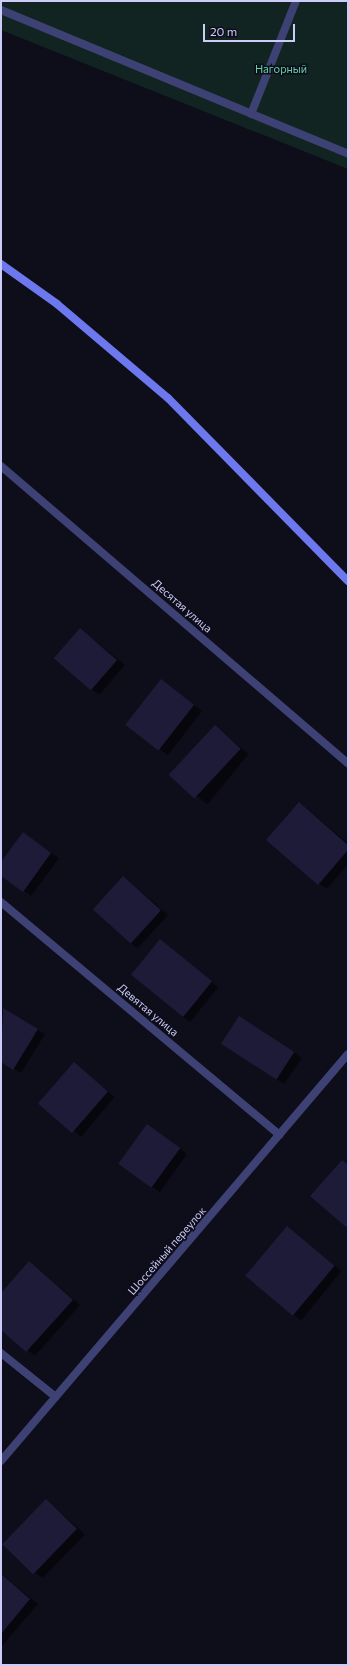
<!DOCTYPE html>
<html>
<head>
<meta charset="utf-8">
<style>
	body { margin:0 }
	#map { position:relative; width:349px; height:1666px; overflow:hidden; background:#0e0d1a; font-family:Commissioner,sans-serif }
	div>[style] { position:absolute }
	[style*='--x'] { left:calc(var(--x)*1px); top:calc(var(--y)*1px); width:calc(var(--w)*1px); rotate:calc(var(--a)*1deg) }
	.green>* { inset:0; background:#112421 }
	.shadow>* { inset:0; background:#0007; transform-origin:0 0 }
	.building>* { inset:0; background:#1e1b39; transform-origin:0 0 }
	.lane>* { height:8px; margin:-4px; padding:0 4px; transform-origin:4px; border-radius:4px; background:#3d4174 }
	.street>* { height:8px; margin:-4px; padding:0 4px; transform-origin:4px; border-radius:4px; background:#3d4174 }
	.secondary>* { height:8px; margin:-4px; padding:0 4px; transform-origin:4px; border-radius:4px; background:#6e78ee }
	span { translate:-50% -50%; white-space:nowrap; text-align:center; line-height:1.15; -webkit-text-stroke:3px #0e0d1a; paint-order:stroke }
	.park-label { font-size:11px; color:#62d0a9 }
	.street-label { font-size:11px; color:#ccccf9 }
	.frame { position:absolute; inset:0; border:2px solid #ccccf9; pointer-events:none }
	.scale { position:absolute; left:203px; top:24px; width:92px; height:18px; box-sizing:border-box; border:2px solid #ccccf9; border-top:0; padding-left:5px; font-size:12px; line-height:14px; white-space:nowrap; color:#ccccf9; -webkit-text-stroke:3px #0e0d1a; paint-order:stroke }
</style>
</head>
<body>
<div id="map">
	<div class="green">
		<div style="clip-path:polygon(1px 1px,348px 1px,348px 169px,1px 30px)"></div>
	</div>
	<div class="shadow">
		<div style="clip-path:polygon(80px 629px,125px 665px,100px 694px,92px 690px)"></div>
		<div style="clip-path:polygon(169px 685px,202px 711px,168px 755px,127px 725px)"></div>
		<div style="left:215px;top:727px;width:43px;height:65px;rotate:39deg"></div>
		<div style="clip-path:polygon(300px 803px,348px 843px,348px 864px,327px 889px,319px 884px)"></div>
		<div style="clip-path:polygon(23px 834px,59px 858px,31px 896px,1px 874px,1px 864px)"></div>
		<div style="clip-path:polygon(124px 877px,168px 915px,138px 948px,130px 943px)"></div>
		<div style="left:160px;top:940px;width:75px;height:45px;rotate:39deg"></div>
		<div style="clip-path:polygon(3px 1009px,45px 1034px,21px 1073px,1px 1061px,1px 1013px)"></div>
		<div style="clip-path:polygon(247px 1022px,302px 1058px,284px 1084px,222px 1044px)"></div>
		<div style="left:74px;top:1063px;width:53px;height:52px;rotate:40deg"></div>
		<div style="clip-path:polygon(155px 1130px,187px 1154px,160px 1192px,152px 1187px)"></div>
		<div style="left:287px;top:1227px;width:70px;height:64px;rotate:39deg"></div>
		<div style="clip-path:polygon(29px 1262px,80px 1305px,35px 1356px,1px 1329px,1px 1294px)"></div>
		<div style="clip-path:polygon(46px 1500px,85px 1534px,43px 1578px,35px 1573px)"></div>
		<div style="clip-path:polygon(1px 1574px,38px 1604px,1px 1647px)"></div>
	</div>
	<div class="building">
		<div style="left:80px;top:628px;width:49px;height:40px;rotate:41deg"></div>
		<div style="left:161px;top:679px;width:42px;height:58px;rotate:38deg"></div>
		<div style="left:215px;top:725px;width:35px;height:68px;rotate:43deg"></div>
		<div style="clip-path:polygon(299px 802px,348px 845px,348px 850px,318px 885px,266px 840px)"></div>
		<div style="clip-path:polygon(23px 832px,51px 853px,23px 892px,1px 876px,1px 862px)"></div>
		<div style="left:123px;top:876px;width:51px;height:45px;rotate:42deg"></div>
		<div style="left:160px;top:939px;width:67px;height:46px;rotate:39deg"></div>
		<div style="clip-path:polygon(3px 1008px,38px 1029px,13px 1070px,1px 1062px)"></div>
		<div style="left:239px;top:1016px;width:66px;height:33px;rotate:33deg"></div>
		<div style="left:74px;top:1062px;width:45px;height:55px;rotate:41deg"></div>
		<div style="left:147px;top:1124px;width:41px;height:49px;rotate:36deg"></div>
		<div style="clip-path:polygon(342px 1160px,348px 1165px,348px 1225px,346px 1227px,310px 1196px)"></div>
		<div style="left:287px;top:1226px;width:62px;height:65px;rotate:40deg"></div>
		<div style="clip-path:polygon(29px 1261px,73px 1300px,26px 1352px,1px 1330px,1px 1293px)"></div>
		<div style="left:46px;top:1499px;width:43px;height:63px;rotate:44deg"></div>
		<div style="clip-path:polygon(1px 1574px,30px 1599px,1px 1634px)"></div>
	</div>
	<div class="lane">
		<div style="--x:1;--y:10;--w:376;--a:22.5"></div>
		<div style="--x:251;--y:114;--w:122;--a:-68.3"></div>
	</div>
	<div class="street">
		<div style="--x:1;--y:466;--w:457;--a:40.6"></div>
		<div style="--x:1;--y:902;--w:363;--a:39.9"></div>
		<div style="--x:1;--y:1353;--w:70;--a:38.7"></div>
		<div style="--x:1;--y:1461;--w:535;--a:-49.55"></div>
	</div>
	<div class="secondary">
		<div style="--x:1;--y:264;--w:69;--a:35.5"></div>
		<div style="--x:57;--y:304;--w:145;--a:40.3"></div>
		<div style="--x:168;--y:398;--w:257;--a:45.5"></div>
	</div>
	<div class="park-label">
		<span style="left:281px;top:69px">Нагорный</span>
	</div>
	<div class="street-label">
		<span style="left:182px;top:606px;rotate:41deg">Десятая улица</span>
		<span style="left:148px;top:1010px;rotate:40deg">Девятая улица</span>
		<span style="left:167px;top:1251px;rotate:-49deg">Шоссейный переулок</span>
	</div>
	<div class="frame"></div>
	<div class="scale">20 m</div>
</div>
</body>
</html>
